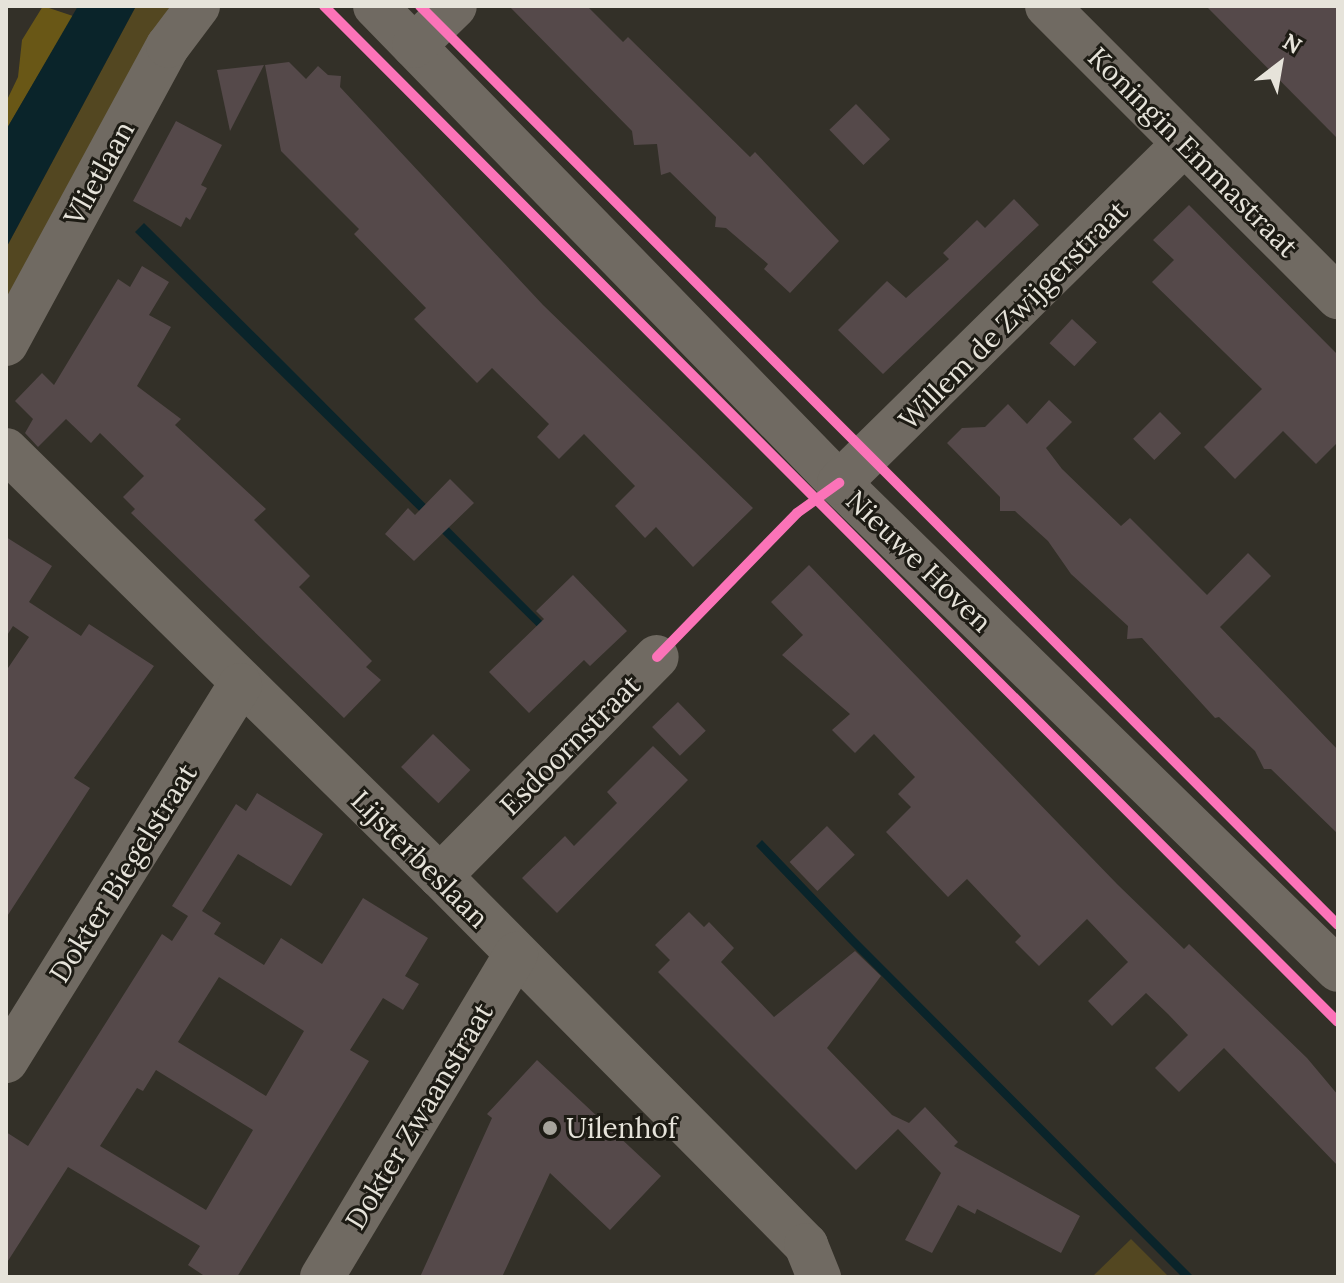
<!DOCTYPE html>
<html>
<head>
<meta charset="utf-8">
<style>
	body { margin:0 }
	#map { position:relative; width:1344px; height:1283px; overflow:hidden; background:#333028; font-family:Lora,serif }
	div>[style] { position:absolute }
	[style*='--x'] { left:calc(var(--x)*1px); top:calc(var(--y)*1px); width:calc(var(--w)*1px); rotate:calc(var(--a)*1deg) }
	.green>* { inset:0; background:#534721 }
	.forest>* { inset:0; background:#695716 }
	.water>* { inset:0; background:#0a242a }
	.building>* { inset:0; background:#55494a; transform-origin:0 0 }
	.minor>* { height:44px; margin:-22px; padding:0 22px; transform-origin:22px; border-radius:22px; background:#706a62 }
	.cycleway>* { height:10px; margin:-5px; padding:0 5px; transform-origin:5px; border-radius:5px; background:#fb73b8 }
	.dots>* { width:22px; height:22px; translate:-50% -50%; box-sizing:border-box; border:4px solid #1d1b14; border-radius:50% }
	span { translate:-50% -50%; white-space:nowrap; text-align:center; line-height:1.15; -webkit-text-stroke:6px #1d1b14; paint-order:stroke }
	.street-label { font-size:28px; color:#e6e3da }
	.poi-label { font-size:28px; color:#e6e3da }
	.left { translate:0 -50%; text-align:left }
	.frame { position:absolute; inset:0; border:8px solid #e6e3da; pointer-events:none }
	.north { position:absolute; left:1240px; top:24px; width:80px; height:80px; -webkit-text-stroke:6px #1d1b14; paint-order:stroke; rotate:31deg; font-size:22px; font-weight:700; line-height:32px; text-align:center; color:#e6e3da }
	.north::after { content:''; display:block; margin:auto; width:28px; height:36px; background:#e6e3da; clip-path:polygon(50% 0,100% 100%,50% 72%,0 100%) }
</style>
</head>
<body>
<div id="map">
	<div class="green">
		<div style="clip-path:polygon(136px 6px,174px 6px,6px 307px,6px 248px)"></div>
		<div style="clip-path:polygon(1131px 1239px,1169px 1277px,1092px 1277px)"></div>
	</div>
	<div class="forest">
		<div style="clip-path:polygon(43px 6px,73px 16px,6px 130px,6px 102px,18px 77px,22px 40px)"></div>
	</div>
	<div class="water">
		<div style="clip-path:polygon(78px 6px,136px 6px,6px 248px,6px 130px)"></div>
		<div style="clip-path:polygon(144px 223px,282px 360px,566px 645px,561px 650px,135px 232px)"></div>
		<div style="clip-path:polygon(762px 840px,854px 936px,1194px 1277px,1182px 1277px,848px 942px,756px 846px)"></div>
	</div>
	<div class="building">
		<div style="clip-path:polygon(509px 6px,587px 6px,623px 42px,628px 37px,750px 157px,755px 152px,839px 241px,790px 293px,764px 269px,768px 264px,726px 228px,715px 227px,716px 217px,670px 172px,661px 175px,657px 144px,634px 145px,632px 131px)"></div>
		<div style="clip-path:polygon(1206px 6px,1338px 6px,1338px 139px)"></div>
		<div style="clip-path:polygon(289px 62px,306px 79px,318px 66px,328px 75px,341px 76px,340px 87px,543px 305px,753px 508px,693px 567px,656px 527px,645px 538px,615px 506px,635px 486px,584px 434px,559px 459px,537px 437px,549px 424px,492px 368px,477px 383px,414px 319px,426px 308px,354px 234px,359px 229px,281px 151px,265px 65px)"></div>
		<div style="clip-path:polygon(264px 65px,230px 131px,217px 70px)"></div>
		<div style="left:856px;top:104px;width:49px;height:37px;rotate:46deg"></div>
		<div style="clip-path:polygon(176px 121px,222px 145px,201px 185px,207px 188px,190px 220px,186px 217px,181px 227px,133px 201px)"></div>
		<div style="clip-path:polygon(1014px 199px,1039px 225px,883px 374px,838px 330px,887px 281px,906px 298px,949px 259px,943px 253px,977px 220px,985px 228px)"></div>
		<div style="clip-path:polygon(1189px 205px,1338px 355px,1338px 442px,1316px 464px,1283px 431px,1235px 479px,1204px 447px,1262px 389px,1152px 282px,1174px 260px,1153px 240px)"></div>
		<div style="clip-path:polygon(142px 266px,169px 282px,149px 315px,171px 327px,137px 386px,181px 419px,175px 425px,266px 509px,254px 520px,310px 576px,299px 587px,372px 661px,366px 667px,381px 680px,344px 718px,131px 513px,135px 509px,123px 497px,144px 476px,100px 433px,91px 443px,66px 419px,38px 447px,25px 433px,33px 419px,15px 401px,42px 373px,54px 385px,118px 279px,130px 287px)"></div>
		<div style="left:1072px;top:319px;width:34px;height:33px;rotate:43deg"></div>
		<div style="clip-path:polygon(1049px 400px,1072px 422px,1046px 448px,1062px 469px,1121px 526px,1130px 518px,1207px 595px,1248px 553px,1271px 576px,1220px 627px,1338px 750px,1338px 834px,1271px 769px,1264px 769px,1255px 751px,1219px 717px,1215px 718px,1142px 638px,1127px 639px,1128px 626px,1071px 574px,1048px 541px,1015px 511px,1000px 511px,1000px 497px,947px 443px,962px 428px,985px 427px,1008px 404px,1027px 424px)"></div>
		<div style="left:1160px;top:412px;width:30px;height:38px;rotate:45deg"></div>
		<div style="clip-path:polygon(450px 479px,474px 503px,414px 561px,385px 534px,408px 508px,415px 515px)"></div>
		<div style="clip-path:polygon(6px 537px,52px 566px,29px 602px,81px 636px,89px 624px,154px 666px,74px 778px,90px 788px,6px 918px,6px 671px,29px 637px,13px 626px,6px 637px)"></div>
		<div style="clip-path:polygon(809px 565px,1117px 884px,1184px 949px,1189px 944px,1307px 1058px,1338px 1095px,1338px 1166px,1224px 1048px,1179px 1092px,1155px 1068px,1188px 1035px,1168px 1014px,1146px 993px,1112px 1026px,1088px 1001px,1128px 962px,1087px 919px,1039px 966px,1015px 942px,1021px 936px,967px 879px,948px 897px,886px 832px,911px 807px,898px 794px,915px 777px,874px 734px,855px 753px,832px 730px,850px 714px,782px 655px,803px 635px,771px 602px)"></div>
		<div style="clip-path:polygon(573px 575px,627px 631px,590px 666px,584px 660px,529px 713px,489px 672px,544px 619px,536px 611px)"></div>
		<div style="left:678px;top:702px;width:40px;height:36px;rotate:46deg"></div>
		<div style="left:433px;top:734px;width:52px;height:46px;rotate:44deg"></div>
		<div style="clip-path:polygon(653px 746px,688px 780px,557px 913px,522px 878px,565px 836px,574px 846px,617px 803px,607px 792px)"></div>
		<div style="clip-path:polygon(evenodd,257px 793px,323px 834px,291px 886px,238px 854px,202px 911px,221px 923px,214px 934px,264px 965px,281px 938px,322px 964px,363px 898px,428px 938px,405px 976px,419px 984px,403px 1010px,383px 998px,350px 1050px,369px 1061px,237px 1277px,206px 1277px,188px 1265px,200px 1246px,68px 1167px,6px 1264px,6px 1132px,28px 1146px,162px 934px,172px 941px,188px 916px,172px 906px,236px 804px,246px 811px,257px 793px,219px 977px,304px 1031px,266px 1096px,178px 1042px,219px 977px,257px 793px,156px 1070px,253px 1130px,206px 1210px,100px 1146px,137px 1088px,143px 1091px,156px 1070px)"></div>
		<div style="left:827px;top:826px;width:40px;height:52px;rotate:46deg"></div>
		<div style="clip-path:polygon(689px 912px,704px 927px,709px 922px,734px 948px,721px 962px,774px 1017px,855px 951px,881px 976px,827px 1048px,892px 1115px,909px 1123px,925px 1107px,958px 1142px,954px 1146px,1080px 1216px,1061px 1253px,977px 1209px,975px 1214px,958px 1205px,932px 1253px,905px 1240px,941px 1173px,898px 1129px,856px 1170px,658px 972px,670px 960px,655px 945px)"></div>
		<div style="clip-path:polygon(537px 1060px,661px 1176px,610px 1230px,550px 1173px,502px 1277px,420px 1277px,492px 1118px,487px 1114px)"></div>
	</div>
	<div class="minor">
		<div style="--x:375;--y:6;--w:665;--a:45.79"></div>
		<div style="--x:839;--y:483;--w:697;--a:44.3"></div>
		<div style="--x:1047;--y:6;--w:412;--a:45"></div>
		<div style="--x:414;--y:46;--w:57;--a:-44.3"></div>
		<div style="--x:6;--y:344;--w:339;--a:-61.5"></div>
		<div style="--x:168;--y:46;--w:50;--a:-53.1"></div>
		<div style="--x:6;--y:450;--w:608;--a:44.47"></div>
		<div style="--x:440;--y:876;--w:520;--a:45.23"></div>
		<div style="--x:806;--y:1245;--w:35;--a:68"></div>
		<div style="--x:839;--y:483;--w:484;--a:-44.5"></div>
		<div style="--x:440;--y:876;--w:308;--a:-45.3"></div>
		<div style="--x:6;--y:1061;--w:443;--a:-58.1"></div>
		<div style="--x:322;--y:1277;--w:377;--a:-59"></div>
	</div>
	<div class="cycleway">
		<div style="--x:324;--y:6;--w:1435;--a:45.06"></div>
		<div style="--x:420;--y:6;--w:1299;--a:45.03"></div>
		<div style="--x:657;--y:657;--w:201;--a:-45.8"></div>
		<div style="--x:797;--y:513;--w:52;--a:-35.5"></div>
	</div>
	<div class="dots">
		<div style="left:550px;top:1128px;background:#a7a49c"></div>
	</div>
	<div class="street-label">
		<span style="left:1193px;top:152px;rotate:45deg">Koningin Emmastraat</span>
		<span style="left:99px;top:173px;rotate:-61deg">Vlietlaan</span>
		<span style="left:1013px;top:315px;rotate:-45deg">Willem de Zwijgerstraat</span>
		<span style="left:919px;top:561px;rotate:44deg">Nieuwe Hoven</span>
		<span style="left:570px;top:745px;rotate:-45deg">Esdoornstraat</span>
		<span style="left:420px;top:859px;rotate:45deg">Lijsterbeslaan</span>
		<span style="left:123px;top:873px;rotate:-58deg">Dokter Biegelstraat</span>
		<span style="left:419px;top:1116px;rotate:-59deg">Dokter Zwaanstraat</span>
	</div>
	<div class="poi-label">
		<span class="left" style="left:566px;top:1128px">Uilenhof</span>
	</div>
	<div class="frame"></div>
	<div class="north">N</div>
</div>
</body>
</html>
